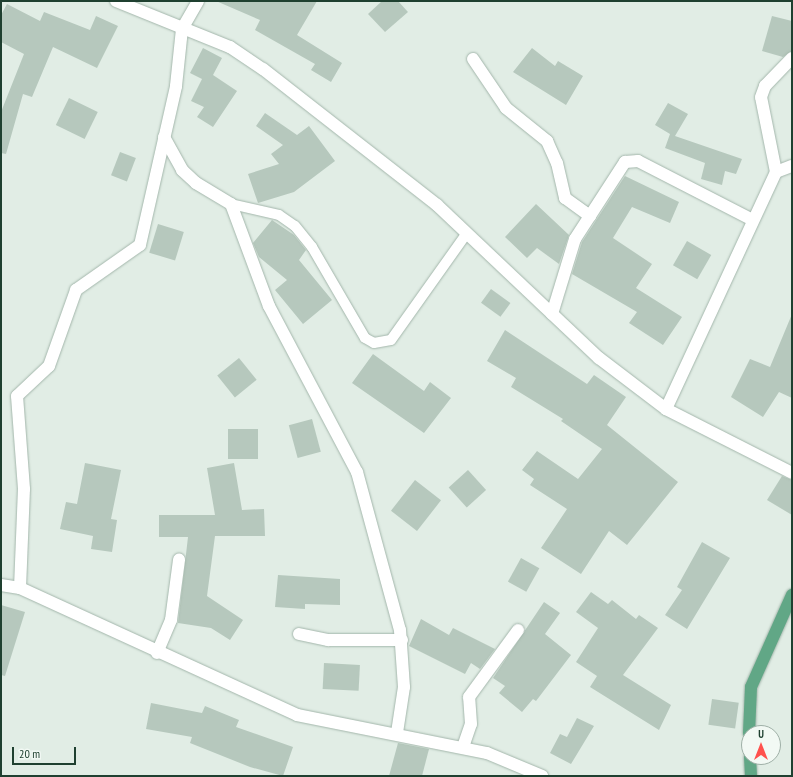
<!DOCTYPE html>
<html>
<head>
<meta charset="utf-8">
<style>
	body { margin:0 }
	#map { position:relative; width:793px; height:777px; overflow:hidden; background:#e1ede5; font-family:"PT Sans Narrow",sans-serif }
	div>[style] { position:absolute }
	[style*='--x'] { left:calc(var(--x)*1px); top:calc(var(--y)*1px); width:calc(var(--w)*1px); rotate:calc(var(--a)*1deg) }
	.building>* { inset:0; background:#b6c8bd; transform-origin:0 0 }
	.roads { filter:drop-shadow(0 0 1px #a3b6ab) drop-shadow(0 0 1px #a3b6ab) }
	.lane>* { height:10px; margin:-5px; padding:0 5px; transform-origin:5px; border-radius:5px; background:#fff }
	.street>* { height:12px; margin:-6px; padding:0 6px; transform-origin:6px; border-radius:6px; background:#fff }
	.secondary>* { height:12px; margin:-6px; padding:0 6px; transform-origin:6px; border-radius:6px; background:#fff }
	.primary>* { height:12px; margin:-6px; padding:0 6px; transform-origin:6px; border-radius:6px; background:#61a786 }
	span { translate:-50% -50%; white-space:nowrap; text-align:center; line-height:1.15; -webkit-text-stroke:4px #f2f9f4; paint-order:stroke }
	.frame { position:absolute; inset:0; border:2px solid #1f4030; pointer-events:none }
	.north { position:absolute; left:741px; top:725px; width:40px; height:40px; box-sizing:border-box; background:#f2f9f4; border:1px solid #9eafa6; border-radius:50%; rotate:0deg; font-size:11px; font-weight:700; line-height:16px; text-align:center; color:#1f4030 }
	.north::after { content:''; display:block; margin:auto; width:14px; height:18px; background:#ff514d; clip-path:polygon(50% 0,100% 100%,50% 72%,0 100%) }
	.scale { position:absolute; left:12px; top:747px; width:64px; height:18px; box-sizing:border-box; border:2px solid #1f4030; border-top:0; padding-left:5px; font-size:12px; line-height:14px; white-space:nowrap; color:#1f4030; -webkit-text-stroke:3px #f2f9f4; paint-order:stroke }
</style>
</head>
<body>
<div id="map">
	<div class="building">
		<div style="clip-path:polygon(216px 1px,317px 1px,297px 35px,342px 63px,331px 82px,311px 70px,315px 64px,255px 30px,260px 20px)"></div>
		<div style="clip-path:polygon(382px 1px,398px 1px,408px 12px,385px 32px,368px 14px)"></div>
		<div style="clip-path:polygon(7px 4px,40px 21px,44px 12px,90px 30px,96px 16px,118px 26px,97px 68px,53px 47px,32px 97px,23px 94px,6px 154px,1px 153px,1px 112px,24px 54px,1px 42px,1px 15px)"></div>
		<div style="clip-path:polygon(772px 16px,792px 21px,792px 51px,783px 57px,762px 51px)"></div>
		<div style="clip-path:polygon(203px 48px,222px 58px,213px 75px,237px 91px,213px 127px,197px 117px,204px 107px,191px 101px,202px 79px,190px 73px)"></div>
		<div style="clip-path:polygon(532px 48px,555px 66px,558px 61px,583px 76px,566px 105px,513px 72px)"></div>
		<div style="left:69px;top:98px;width:32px;height:30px;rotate:26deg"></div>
		<div style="clip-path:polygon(668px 103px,688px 114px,675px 136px,742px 159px,736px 174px,725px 171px,722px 185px,701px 179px,705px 163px,665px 148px,670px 134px,655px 125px)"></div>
		<div style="clip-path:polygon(265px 113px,297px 135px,309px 126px,335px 161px,294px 192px,258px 203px,248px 174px,279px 164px,271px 154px,283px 145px,256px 126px)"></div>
		<div style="left:120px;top:152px;width:17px;height:25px;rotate:21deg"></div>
		<div style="clip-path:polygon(625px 176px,679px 202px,670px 223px,632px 207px,613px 238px,652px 264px,636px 288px,682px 317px,663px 345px,629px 323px,637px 312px,572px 274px,582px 242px)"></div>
		<div style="clip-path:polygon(536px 204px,569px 235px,559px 264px,537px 248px,527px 258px,505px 237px)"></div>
		<div style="clip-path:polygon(272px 220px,294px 235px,306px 250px,299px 260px,332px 300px,303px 324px,275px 290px,287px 280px,259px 257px,253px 243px)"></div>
		<div style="left:158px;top:224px;width:27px;height:30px;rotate:17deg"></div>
		<div style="left:687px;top:241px;width:28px;height:28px;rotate:30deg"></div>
		<div style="left:491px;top:289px;width:24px;height:17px;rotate:36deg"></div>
		<div style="clip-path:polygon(792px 314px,792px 398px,779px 392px,763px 417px,731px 397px,750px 359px,770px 367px)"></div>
		<div style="clip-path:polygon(505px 330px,587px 384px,594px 375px,626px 397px,607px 425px,678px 482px,627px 545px,609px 531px,581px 574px,541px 548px,567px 509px,530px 485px,534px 479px,522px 470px,537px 451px,578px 479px,602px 449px,561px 421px,563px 419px,511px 387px,516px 378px,487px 361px)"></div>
		<div style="clip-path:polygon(373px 354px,424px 391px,430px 382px,451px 398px,424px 433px,352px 383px)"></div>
		<div style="left:239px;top:358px;width:28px;height:28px;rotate:51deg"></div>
		<div style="left:312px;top:419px;width:34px;height:24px;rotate:75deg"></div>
		<div style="left:228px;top:429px;width:30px;height:30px"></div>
		<div style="clip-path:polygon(85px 463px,121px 470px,111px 519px,117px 520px,112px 552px,91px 549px,93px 536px,60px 529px,66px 502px,77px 504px)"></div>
		<div style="clip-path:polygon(234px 463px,242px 510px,264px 509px,265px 536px,215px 536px,207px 596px,243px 620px,230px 640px,211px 628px,178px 623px,188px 537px,159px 537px,159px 515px,215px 515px,207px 468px)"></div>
		<div style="left:468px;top:470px;width:27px;height:26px;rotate:48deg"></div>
		<div style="clip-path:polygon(782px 476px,792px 480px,792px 515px,767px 500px)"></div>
		<div style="left:415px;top:480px;width:33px;height:39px;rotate:38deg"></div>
		<div style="clip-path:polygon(702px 542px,730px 558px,687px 629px,665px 615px,682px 590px,677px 587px)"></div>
		<div style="left:521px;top:558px;width:21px;height:27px;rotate:29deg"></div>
		<div style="clip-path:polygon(278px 575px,340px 579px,340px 605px,305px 604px,305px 609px,275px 607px)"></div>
		<div style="clip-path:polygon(591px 592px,608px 604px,612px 600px,636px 619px,639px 615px,658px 628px,623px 675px,671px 705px,659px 730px,590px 687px,597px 676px,576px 662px,598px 628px,576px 612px)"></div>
		<div style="clip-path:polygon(544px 602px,560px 613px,545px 634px,571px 655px,536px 701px,533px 699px,522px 712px,499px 693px,505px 686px,493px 678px)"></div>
		<div style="clip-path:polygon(1px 605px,25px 612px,5px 676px,1px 675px)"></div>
		<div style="clip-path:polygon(421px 619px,449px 635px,453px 628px,495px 649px,480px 669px,471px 663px,465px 674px,409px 646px)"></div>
		<div style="left:324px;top:663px;width:36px;height:26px;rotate:3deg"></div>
		<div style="left:712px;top:699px;width:27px;height:26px;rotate:8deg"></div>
		<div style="clip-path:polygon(151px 703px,202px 713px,205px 706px,239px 720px,236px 727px,293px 747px,283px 776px,250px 767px,190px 743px,192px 737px,146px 729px)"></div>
		<div style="clip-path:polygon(577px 718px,594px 726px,571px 764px,550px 753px,560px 734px,567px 737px)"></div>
		<div style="clip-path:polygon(398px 743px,429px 749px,422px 776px,389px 776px)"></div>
	</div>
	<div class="roads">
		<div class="lane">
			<div style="--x:231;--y:204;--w:49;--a:12.9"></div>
			<div style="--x:279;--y:215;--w:19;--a:35"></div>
			<div style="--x:295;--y:226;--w:27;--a:51"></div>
			<div style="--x:312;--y:247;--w:105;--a:59.8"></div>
			<div style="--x:365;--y:338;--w:10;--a:29"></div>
			<div style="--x:374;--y:343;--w:17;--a:-10"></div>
			<div style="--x:391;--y:340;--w:131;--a:-54.6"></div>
		</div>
		<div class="street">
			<div style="--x:473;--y:59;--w:59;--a:56"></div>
			<div style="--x:506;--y:108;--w:53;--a:38.8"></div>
			<div style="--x:547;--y:141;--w:24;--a:66"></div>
			<div style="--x:557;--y:163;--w:36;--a:77"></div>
			<div style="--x:565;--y:198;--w:31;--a:36"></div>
			<div style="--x:164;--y:137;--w:38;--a:61"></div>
			<div style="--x:182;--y:170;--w:19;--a:43"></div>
			<div style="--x:196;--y:183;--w:41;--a:31"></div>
			<div style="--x:231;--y:204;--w:109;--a:69.6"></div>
			<div style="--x:269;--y:306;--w:188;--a:62.1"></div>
			<div style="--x:357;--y:472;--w:164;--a:74.8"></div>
			<div style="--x:400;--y:630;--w:57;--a:86"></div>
			<div style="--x:404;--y:687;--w:47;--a:98.7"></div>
			<div style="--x:776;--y:172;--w:76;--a:-101.3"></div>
			<div style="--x:761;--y:97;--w:12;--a:-70"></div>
			<div style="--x:765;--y:86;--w:39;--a:-46"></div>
			<div style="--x:552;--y:314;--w:78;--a:-73"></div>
			<div style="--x:575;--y:239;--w:92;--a:-57"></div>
			<div style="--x:625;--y:162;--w:13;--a:-4"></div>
			<div style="--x:638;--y:161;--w:129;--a:27.2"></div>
			<div style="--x:666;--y:409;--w:261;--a:-65.1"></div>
			<div style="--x:776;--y:172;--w:17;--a:-21"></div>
			<div style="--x:1;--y:585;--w:19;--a:9"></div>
			<div style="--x:20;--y:588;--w:305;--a:24.6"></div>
			<div style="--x:297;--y:715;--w:194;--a:11.3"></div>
			<div style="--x:487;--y:753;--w:60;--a:22.7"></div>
			<div style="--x:20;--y:588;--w:99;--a:-87.7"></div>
			<div style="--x:24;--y:489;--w:93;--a:-94.3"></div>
			<div style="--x:17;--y:396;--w:44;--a:-43.2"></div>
			<div style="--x:49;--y:366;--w:81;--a:-70.4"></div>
			<div style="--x:76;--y:290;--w:78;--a:-35.1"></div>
			<div style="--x:140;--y:245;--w:163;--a:-77.2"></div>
			<div style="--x:176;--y:86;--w:57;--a:-84"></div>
			<div style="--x:182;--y:29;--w:32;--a:-60"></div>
			<div style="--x:299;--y:634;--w:30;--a:12"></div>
			<div style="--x:328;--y:640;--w:74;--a:0"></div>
			<div style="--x:157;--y:653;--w:36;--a:-67"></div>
			<div style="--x:171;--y:620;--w:61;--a:-82.4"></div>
			<div style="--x:463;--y:747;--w:24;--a:-71"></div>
			<div style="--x:471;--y:724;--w:27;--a:-94"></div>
			<div style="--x:469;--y:697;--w:83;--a:-53.8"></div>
		</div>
		<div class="secondary">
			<div style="--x:116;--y:1;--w:123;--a:22"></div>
			<div style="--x:230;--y:47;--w:40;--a:34"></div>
			<div style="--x:263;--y:69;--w:221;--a:38"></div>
			<div style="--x:437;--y:205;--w:223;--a:43.4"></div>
			<div style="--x:599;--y:358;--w:84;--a:37.3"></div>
			<div style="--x:666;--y:409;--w:141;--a:26.9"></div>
		</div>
		<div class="primary">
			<div style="--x:749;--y:733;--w:46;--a:-87.5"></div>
			<div style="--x:751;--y:687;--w:101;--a:-66"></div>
			<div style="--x:750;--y:757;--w:19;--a:87"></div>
		</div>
	</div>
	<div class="frame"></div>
	<div class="north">U</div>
	<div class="scale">20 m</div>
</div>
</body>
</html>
